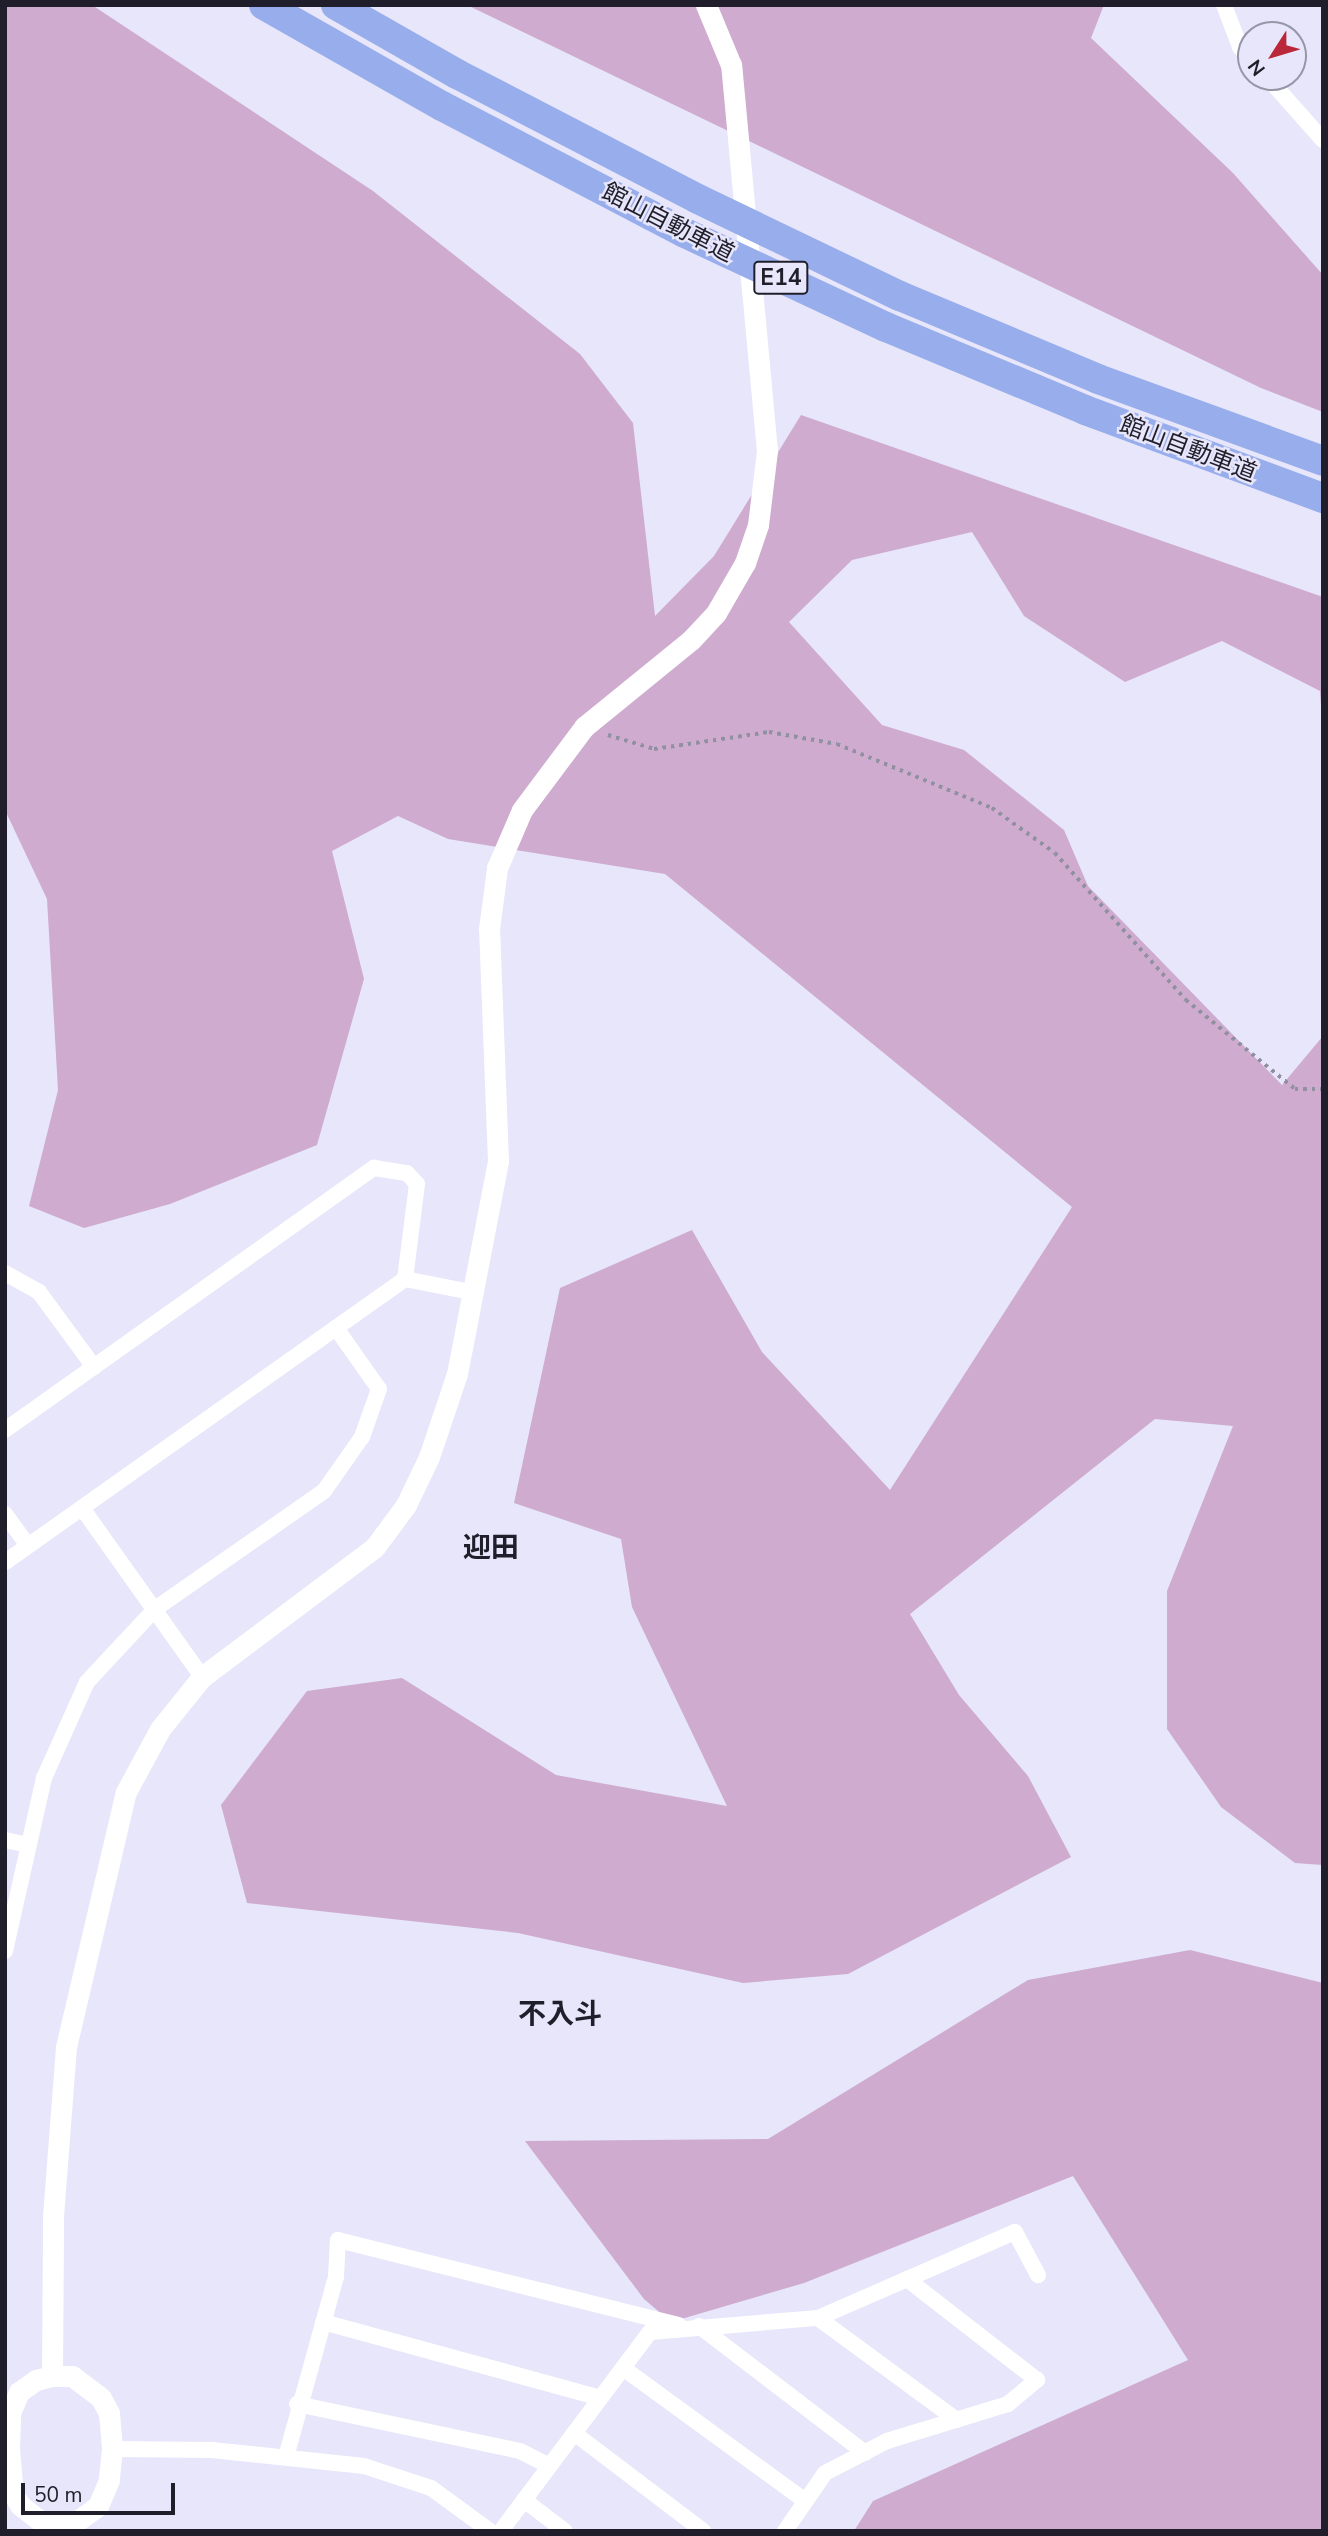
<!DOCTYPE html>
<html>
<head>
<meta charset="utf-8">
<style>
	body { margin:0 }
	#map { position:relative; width:1328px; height:2536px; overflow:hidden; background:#e7e6fa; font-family:"Nunito Sans","Noto Sans JP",sans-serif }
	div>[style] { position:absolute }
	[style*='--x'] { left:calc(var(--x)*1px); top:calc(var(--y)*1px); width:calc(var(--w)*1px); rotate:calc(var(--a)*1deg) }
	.green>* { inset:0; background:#ceabcf }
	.path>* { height:3.5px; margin-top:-1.75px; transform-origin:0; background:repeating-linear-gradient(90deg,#9190a0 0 3.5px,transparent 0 8.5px) }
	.minor>* { height:16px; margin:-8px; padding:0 8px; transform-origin:8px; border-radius:8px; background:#fff }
	.tertiary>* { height:21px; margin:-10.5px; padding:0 10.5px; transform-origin:10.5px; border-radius:10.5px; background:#fff }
	.motorway>* { height:30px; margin:-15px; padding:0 15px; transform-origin:15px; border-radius:15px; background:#98adec }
	span { translate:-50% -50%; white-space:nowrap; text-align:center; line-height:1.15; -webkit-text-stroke:5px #e7e6fa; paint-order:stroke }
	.shield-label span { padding:2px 5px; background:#e7e6fa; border:2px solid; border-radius:5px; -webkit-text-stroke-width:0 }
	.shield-label { font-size:23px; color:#1f1e2a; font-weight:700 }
	.street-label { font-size:24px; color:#1f1e2a }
	.quarter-label { font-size:28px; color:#1f1e2a; font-weight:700 }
	.frame { position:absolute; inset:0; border:7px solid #1f1e2a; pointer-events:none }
	.north { position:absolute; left:1237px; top:21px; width:70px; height:70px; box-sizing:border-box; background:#e7e6fa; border:2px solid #9796a7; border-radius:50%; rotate:233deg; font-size:19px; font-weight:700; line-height:28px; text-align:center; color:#1f1e2a }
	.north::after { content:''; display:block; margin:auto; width:24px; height:32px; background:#b92738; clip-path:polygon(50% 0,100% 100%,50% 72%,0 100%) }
	.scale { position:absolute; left:21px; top:2483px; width:154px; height:32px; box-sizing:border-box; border:4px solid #1f1e2a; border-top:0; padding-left:9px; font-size:21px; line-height:24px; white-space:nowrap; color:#1f1e2a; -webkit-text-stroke:5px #e7e6fa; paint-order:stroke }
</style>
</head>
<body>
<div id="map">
	<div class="green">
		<div style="clip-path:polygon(5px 5px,92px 5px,373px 191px,580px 354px,633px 423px,655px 616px,714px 556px,801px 415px,1323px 597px,1323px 735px,1320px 691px,1222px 641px,1125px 682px,1024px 616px,972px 532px,852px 560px,789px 622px,882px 725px,964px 750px,1064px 830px,1088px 886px,1282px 1085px,1323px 1036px,1323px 1865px,1295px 1863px,1221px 1807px,1167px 1729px,1167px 1591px,1233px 1426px,1155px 1419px,910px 1614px,959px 1695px,1028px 1776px,1071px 1857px,848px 1974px,743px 1983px,518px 1933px,247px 1903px,221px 1805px,307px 1691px,402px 1678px,556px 1775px,727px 1806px,632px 1607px,621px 1539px,514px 1503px,560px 1288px,692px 1230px,762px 1352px,890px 1490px,1072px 1207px,665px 874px,448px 839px,398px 816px,332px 851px,364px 979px,317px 1145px,170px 1204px,84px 1228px,29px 1206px,58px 1090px,47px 899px,5px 810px)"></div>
		<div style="clip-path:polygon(467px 5px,1104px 5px,1091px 38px,1233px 173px,1323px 275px,1323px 412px,1261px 388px)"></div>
		<div style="clip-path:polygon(1190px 1950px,1323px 1983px,1323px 2531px,854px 2531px,873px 2501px,1188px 2360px,1073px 2176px,804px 2283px,671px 2322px,644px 2299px,525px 2141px,768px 2139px,1028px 1980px)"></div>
	</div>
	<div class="path">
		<div style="--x:608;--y:735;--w:48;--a:16.9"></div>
		<div style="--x:654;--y:749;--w:116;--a:-8.4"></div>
		<div style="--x:769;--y:732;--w:69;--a:10"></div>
		<div style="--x:837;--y:744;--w:168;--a:22.4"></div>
		<div style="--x:992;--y:808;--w:77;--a:35.5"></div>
		<div style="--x:1055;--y:853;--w:197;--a:48.3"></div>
		<div style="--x:1186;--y:1000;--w:141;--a:39.2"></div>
		<div style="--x:1295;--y:1089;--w:28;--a:0"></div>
	</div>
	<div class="minor">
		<div style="--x:1224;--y:5;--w:45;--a:69.1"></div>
		<div style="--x:1240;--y:47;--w:17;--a:50"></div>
		<div style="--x:1267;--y:77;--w:84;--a:48.4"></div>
		<div style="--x:5;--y:1273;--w:39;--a:29"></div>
		<div style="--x:39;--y:1292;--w:93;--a:53.7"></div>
		<div style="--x:405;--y:1279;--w:72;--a:11.2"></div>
		<div style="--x:5;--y:1430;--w:453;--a:-35.4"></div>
		<div style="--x:374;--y:1168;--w:33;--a:9"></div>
		<div style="--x:407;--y:1173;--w:15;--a:48"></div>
		<div style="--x:417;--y:1184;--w:96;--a:97.2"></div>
		<div style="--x:405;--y:1279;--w:490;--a:144.7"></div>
		<div style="--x:82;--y:1508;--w:207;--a:54.6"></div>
		<div style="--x:5;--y:1514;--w:39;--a:54"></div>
		<div style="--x:5;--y:1840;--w:24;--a:12"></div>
		<div style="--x:5;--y:1951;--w:177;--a:-77.3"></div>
		<div style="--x:44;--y:1778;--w:105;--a:-65.9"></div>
		<div style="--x:87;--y:1682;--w:100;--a:-47"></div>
		<div style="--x:155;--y:1609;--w:206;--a:-34.9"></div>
		<div style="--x:324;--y:1491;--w:66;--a:-54.9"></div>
		<div style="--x:362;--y:1437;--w:51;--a:-70.5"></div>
		<div style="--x:379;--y:1389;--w:75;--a:-125.2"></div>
		<div style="--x:818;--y:2318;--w:172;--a:36.3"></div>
		<div style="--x:323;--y:2322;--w:287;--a:15.3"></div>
		<div style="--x:699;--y:2326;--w:209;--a:37.4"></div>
		<div style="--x:623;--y:2368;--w:224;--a:36.1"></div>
		<div style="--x:297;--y:2404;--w:228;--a:11.9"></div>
		<div style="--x:520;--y:2451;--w:33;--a:27"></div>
		<div style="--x:574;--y:2433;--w:162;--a:37.2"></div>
		<div style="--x:112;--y:2449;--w:100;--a:0.6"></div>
		<div style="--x:212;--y:2450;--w:153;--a:6"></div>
		<div style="--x:364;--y:2466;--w:71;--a:18.2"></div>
		<div style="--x:431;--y:2488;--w:73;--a:36.1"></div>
		<div style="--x:286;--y:2457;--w:187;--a:-74.5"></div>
		<div style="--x:336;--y:2277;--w:37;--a:-87"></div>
		<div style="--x:338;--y:2240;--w:351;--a:14"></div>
		<div style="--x:524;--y:2500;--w:51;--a:37.1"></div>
		<div style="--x:501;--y:2531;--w:249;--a:-53.2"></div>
		<div style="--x:650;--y:2332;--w:169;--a:-4.8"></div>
		<div style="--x:818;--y:2318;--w:215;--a:-23.6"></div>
		<div style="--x:1015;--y:2232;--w:49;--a:61.9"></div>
		<div style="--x:785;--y:2531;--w:70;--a:-55.4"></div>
		<div style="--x:825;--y:2473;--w:70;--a:-27.3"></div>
		<div style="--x:887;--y:2441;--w:127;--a:-17"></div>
		<div style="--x:1008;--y:2404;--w:38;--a:-40"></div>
		<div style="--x:1037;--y:2380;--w:165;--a:-142.2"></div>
	</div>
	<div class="tertiary">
		<div style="--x:52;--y:2376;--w:160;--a:-89.6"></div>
		<div style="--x:53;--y:2216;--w:169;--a:-85.6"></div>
		<div style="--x:66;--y:2047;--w:262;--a:-76.8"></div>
		<div style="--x:126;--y:1792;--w:72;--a:-61.6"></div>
		<div style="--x:160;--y:1729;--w:67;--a:-51.1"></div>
		<div style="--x:202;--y:1677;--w:216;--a:-36.9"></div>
		<div style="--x:375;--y:1547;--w:52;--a:-53.6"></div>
		<div style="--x:406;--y:1505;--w:53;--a:-64.4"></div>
		<div style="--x:429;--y:1457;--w:88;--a:-71.4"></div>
		<div style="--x:457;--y:1374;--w:217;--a:-79.1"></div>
		<div style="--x:498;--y:1161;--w:232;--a:-92.2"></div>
		<div style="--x:489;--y:929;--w:62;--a:-82.5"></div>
		<div style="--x:497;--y:868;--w:63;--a:-66.7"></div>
		<div style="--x:522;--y:810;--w:104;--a:-53.2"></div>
		<div style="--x:584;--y:727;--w:138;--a:-39.1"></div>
		<div style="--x:691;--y:640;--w:37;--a:-47"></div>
		<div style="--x:716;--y:613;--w:58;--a:-59.9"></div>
		<div style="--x:745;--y:563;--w:40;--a:-71.1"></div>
		<div style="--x:758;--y:525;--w:75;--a:-83.1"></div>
		<div style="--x:767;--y:451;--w:388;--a:-95.3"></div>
		<div style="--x:731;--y:65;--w:65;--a:-112.6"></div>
		<div style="--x:52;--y:2376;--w:20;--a:0"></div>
		<div style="--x:72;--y:2376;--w:36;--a:37"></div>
		<div style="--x:101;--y:2398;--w:17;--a:62"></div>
		<div style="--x:109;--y:2413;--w:36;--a:85"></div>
		<div style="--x:112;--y:2449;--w:31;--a:96"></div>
		<div style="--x:109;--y:2480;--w:28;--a:113"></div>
		<div style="--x:98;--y:2506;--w:29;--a:144"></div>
		<div style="--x:75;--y:2523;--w:18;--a:174"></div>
		<div style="--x:57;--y:2525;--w:19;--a:-164"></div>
		<div style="--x:39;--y:2520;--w:24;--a:-142"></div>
		<div style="--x:20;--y:2505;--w:13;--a:-122"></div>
		<div style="--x:13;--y:2494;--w:45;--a:-95.1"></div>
		<div style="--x:9;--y:2449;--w:36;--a:-88"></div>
		<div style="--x:10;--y:2413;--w:23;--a:-67"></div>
		<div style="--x:19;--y:2392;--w:21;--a:-35"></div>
		<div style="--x:36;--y:2380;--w:16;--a:-14"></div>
	</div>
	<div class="motorway">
		<div style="--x:264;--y:5;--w:205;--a:29.6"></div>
		<div style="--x:442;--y:106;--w:274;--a:27.6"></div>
		<div style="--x:685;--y:233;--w:222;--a:25.1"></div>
		<div style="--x:886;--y:327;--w:216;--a:22.6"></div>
		<div style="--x:1085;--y:410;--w:254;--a:20.3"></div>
		<div style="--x:336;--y:5;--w:139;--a:29.7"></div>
		<div style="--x:457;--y:74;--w:271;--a:27.4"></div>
		<div style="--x:698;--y:199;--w:224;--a:25.7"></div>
		<div style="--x:900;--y:296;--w:215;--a:22.7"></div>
		<div style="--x:1098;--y:379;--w:239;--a:20"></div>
	</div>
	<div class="shield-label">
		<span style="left:781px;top:278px">E14</span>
	</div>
	<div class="street-label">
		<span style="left:668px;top:223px;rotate:27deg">館山自動車道</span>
		<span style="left:1188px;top:449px;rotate:21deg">館山自動車道</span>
	</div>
	<div class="quarter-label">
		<span style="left:491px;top:1548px">迎田</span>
		<span style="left:560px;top:2014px">不入斗</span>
	</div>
	<div class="frame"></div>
	<div class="north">N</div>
	<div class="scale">50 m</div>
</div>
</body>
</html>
